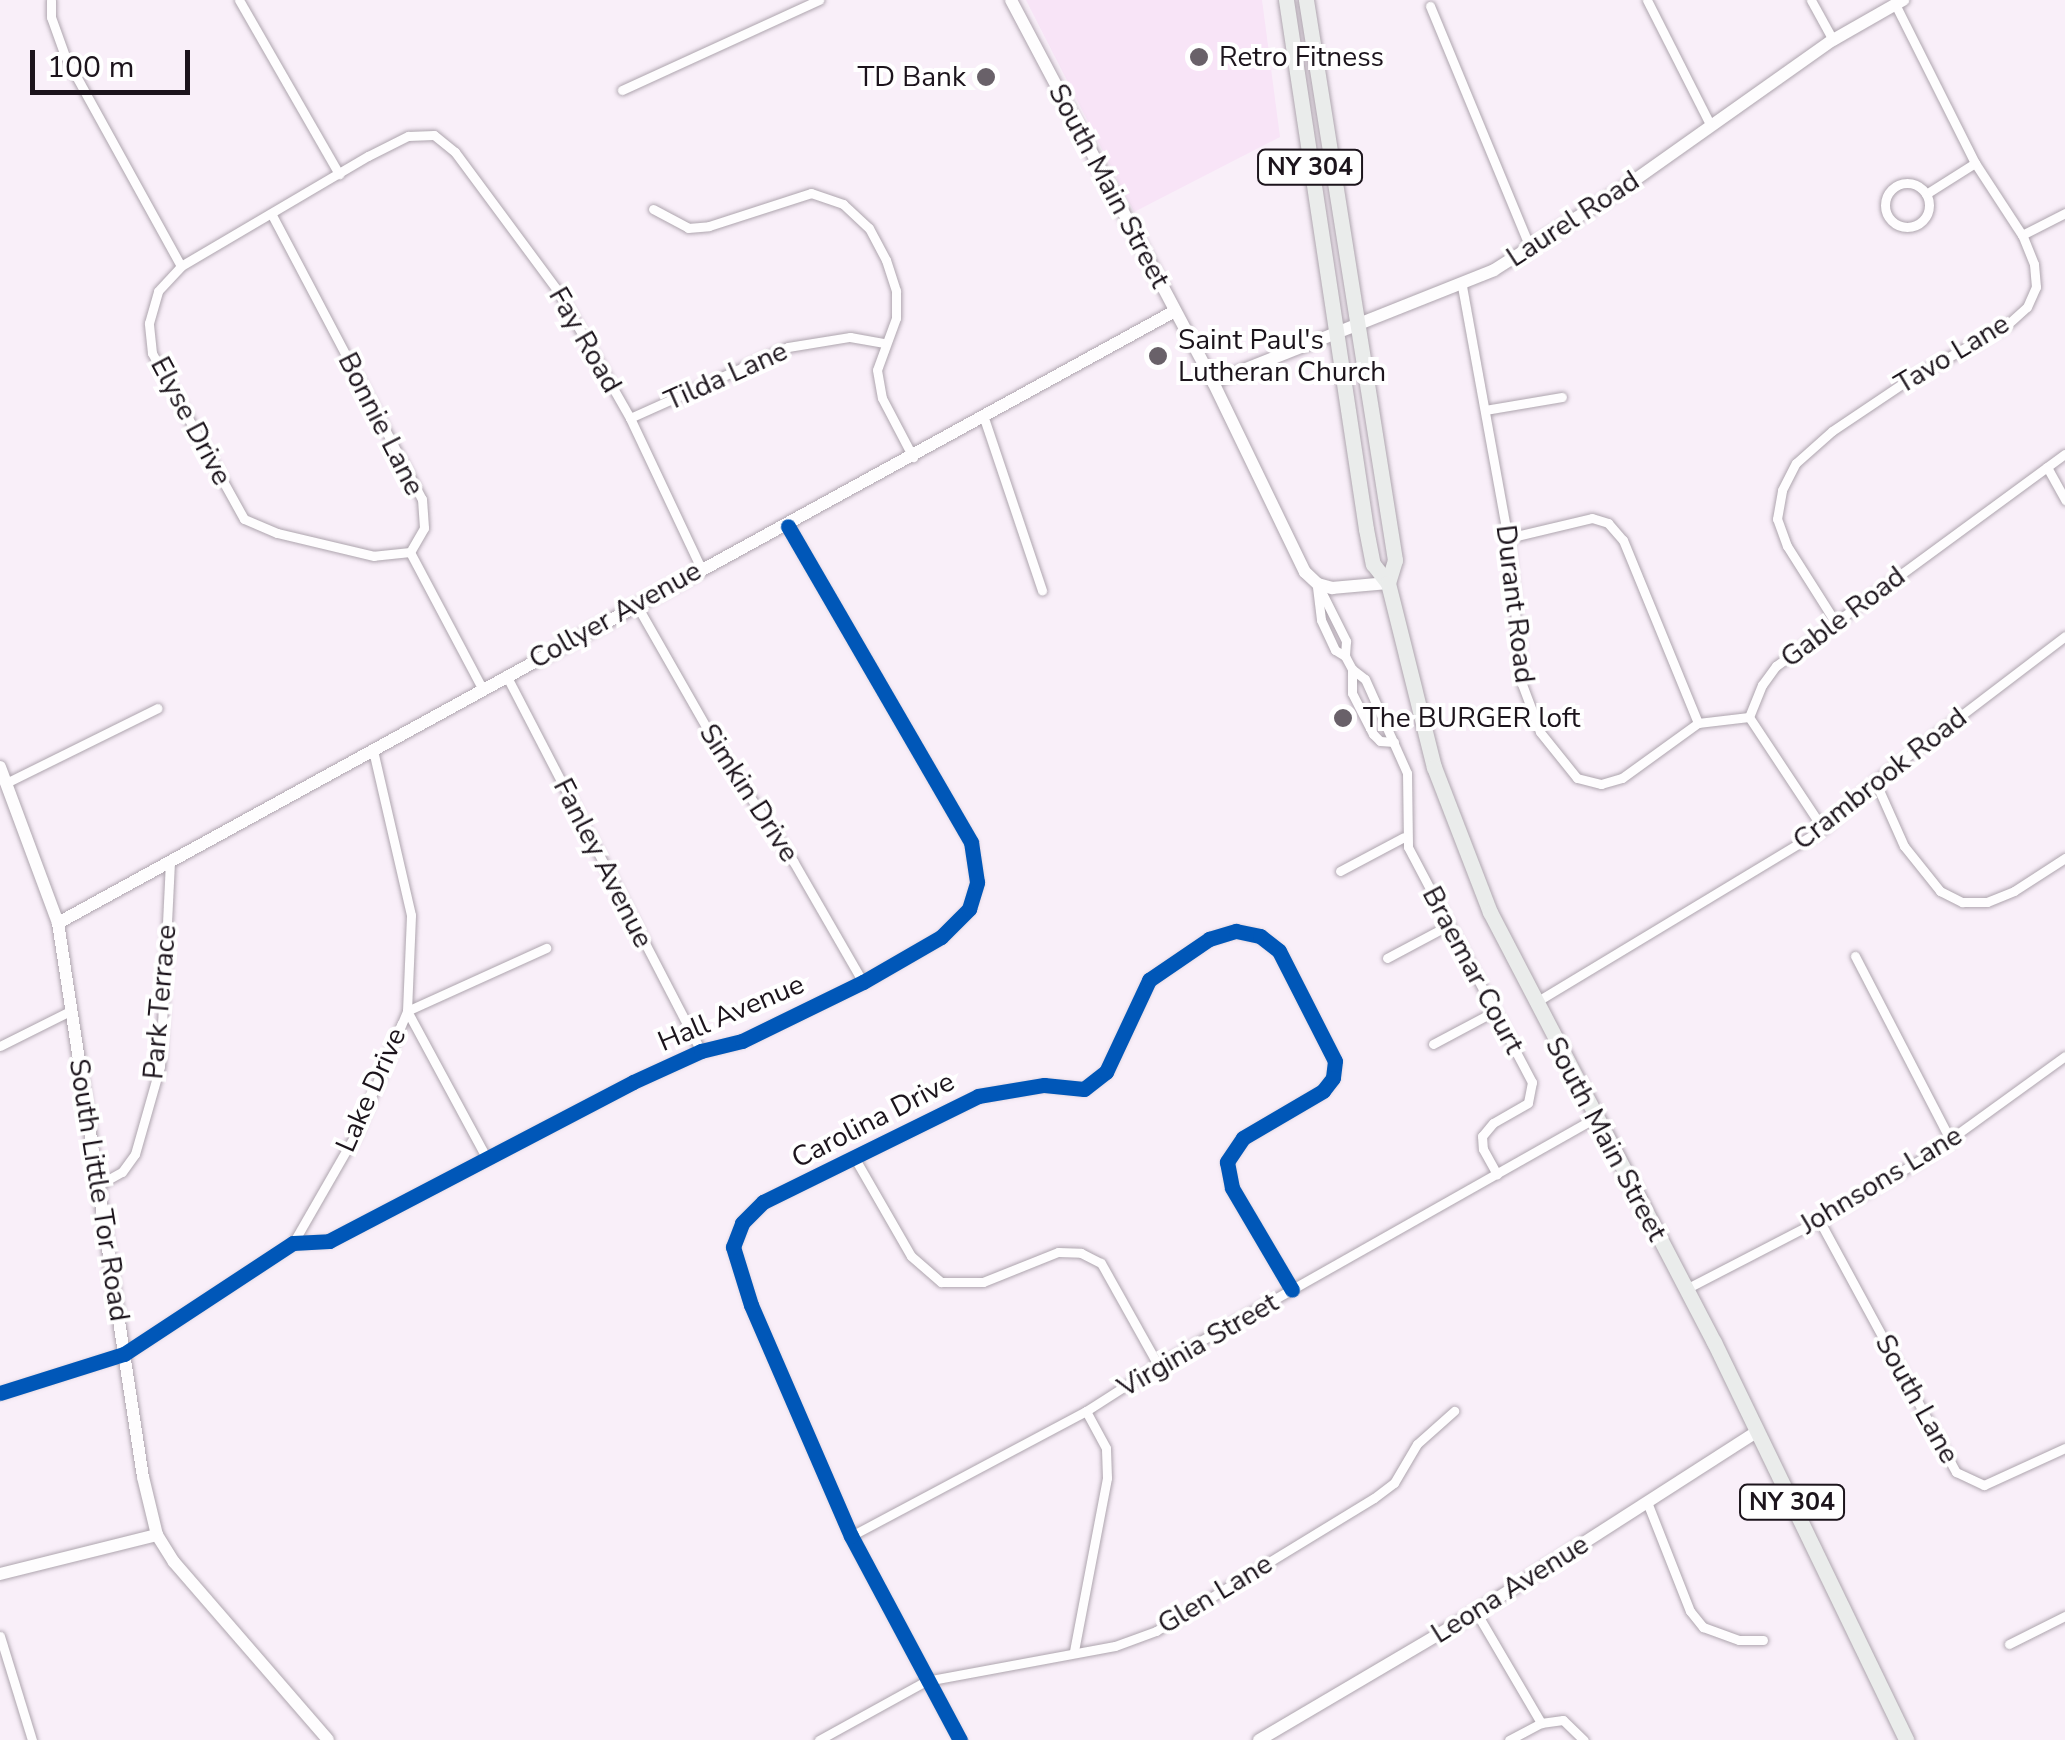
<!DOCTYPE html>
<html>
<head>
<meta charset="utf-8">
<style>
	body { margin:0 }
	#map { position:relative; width:2065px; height:1740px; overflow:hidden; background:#f9eff9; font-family:"Nunito Sans",sans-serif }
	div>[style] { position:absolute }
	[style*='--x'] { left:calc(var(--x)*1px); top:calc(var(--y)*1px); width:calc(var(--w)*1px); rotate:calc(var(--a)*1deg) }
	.built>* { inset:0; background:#f8e4f7 }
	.roads { filter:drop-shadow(0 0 2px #aea5ae) drop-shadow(0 0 2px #aea5ae) }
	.street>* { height:9px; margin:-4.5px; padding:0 4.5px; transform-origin:4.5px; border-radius:4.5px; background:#fefdfe }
	.street>.ring { margin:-4.5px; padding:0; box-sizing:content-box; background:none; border:9px solid #fefdfe; border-radius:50% }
	.secondary>* { height:12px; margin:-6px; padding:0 6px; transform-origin:6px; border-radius:6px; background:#fefdfe }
	.primary>* { height:15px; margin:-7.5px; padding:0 7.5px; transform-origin:7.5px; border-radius:7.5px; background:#eaeceb }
	.cycleway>* { height:15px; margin:-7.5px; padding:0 7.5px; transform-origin:7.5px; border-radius:7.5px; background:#0057b8 }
	.dots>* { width:28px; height:28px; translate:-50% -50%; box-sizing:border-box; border:5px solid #fff; border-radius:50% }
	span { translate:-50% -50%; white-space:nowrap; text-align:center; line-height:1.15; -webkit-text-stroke:8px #fff; paint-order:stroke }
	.shield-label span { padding:2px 8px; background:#fff; border:2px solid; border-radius:8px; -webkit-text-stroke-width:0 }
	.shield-label { font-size:25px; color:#1c141c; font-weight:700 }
	.poi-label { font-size:28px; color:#1c141c }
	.left { translate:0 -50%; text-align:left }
	.right { translate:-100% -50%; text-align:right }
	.street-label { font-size:28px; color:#1c141c }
	.scale { position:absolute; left:30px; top:50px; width:160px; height:45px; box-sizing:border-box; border:5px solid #1c141c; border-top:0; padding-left:12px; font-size:30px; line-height:35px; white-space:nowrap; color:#1c141c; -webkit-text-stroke:8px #fff; paint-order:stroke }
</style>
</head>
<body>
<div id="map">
	<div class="built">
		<div style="clip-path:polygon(1026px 0,1262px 0,1280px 137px,1134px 212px)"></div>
	</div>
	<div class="roads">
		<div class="street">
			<div style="--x:51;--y:0;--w:17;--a:90"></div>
			<div style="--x:51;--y:17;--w:41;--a:70.3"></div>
			<div style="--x:65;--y:56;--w:240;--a:61.1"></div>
			<div style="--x:239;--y:0;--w:201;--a:60.1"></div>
			<div style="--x:1647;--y:0;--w:139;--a:63.1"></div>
			<div style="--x:1811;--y:0;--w:46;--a:61.2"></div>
			<div style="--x:1430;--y:6;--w:262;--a:67.5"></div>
			<div style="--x:622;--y:90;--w:217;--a:-24.6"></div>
			<div class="ring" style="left:1885px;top:183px;width:35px;height:35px"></div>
			<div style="--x:1926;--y:194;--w:58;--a:-32.3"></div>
			<div style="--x:653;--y:209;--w:40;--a:28"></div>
			<div style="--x:688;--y:228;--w:21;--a:-5"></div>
			<div style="--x:709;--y:226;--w:107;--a:-17.9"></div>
			<div style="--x:811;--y:193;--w:34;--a:19"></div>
			<div style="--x:843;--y:204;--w:35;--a:43"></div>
			<div style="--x:869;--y:228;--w:36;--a:62"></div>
			<div style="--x:886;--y:260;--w:33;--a:72"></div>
			<div style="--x:896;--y:291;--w:27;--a:90"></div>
			<div style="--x:896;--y:318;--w:55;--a:110.1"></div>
			<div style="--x:877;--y:370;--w:28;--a:80"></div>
			<div style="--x:882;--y:398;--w:67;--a:62.3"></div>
			<div style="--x:272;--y:215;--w:321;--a:62.2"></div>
			<div style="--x:422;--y:499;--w:29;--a:86"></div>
			<div style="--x:424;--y:528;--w:28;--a:120"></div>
			<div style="--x:2022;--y:235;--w:48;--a:-27.1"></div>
			<div style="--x:1462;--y:286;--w:256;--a:79.7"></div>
			<div style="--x:1508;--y:538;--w:147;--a:84.5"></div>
			<div style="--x:1522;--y:684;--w:51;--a:69.4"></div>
			<div style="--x:1540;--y:732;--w:59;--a:51.2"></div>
			<div style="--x:1577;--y:778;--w:25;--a:14"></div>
			<div style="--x:1601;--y:784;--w:22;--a:-16"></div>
			<div style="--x:1622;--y:778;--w:94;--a:-35.9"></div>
			<div style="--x:1698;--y:723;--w:51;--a:-6.7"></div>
			<div style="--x:1485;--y:410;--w:78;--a:-9.6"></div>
			<div style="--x:630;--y:418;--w:173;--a:-24.2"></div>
			<div style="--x:788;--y:347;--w:63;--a:-9.2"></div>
			<div style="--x:850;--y:337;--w:35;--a:10"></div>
			<div style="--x:984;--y:418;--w:182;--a:71.4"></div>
			<div style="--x:2047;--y:467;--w:38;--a:61"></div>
			<div style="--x:1508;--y:538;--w:86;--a:-13.4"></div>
			<div style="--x:1592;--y:518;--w:17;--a:17"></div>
			<div style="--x:1608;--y:523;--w:23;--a:49"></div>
			<div style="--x:1623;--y:540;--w:198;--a:67.7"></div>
			<div style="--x:410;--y:552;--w:36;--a:174"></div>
			<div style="--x:374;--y:556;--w:100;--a:-166.7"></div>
			<div style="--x:277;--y:533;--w:36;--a:-157"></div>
			<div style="--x:244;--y:519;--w:190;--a:-119"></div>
			<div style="--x:152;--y:353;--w:30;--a:-96"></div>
			<div style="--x:149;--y:323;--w:33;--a:-74"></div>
			<div style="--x:158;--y:291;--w:34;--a:-47"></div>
			<div style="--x:181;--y:266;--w:217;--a:-30.5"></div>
			<div style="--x:368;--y:156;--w:45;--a:-26.6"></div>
			<div style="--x:408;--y:136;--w:26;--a:-2"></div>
			<div style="--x:434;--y:135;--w:27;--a:39"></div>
			<div style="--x:455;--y:152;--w:172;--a:53.5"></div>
			<div style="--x:557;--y:290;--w:147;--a:60.3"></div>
			<div style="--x:630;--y:418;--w:166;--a:64.7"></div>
			<div style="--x:410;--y:552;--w:154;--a:62.1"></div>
			<div style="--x:1318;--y:585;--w:63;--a:63.4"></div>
			<div style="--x:1346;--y:641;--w:15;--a:94"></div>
			<div style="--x:1345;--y:656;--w:15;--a:62"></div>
			<div style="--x:1352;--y:669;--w:16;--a:38"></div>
			<div style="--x:1365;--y:679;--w:103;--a:65.9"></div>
			<div style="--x:1407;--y:773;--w:74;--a:89.2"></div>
			<div style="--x:1408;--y:847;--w:266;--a:62.2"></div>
			<div style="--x:1532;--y:1082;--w:21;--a:101"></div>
			<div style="--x:1528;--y:1103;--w:40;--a:150.3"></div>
			<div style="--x:1493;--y:1123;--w:17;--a:130"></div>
			<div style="--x:1482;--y:1136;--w:13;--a:86"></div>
			<div style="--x:1483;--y:1149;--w:29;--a:61"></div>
			<div style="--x:1317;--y:587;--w:33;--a:83"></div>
			<div style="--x:1321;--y:620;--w:33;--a:65"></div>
			<div style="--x:1335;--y:650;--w:12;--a:31"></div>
			<div style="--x:636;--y:604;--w:174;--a:60.3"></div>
			<div style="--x:722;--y:755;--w:128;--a:56.2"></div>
			<div style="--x:793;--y:861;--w:140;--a:60"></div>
			<div style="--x:1834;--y:620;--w:88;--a:-122.4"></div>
			<div style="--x:1787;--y:546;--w:29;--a:-110"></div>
			<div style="--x:1777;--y:519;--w:29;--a:-80"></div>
			<div style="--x:1782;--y:490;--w:30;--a:-63"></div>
			<div style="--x:1796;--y:463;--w:48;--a:-41.6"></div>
			<div style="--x:1832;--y:431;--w:95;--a:-33.9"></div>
			<div style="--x:1911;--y:378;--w:111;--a:-29.1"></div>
			<div style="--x:2008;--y:324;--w:25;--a:-42"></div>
			<div style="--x:2027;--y:307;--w:22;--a:-66"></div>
			<div style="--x:2036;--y:287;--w:23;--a:-95"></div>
			<div style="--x:2034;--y:264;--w:31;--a:-112"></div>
			<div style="--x:2022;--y:235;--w:86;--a:-123.1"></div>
			<div style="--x:1975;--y:163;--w:178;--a:-116.7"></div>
			<div style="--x:1352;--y:669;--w:24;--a:90"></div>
			<div style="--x:1352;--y:693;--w:46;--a:62.9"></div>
			<div style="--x:1373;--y:734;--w:10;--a:45"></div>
			<div style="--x:1380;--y:741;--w:14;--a:4"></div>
			<div style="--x:506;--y:675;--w:424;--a:62.6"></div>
			<div style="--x:1749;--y:717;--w:35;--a:-68"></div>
			<div style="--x:1762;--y:685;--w:24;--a:-54"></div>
			<div style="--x:1776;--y:666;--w:358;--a:-36.3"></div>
			<div style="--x:1749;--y:717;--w:134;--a:56.5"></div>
			<div style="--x:1875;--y:781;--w:71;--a:66"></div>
			<div style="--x:1904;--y:846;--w:58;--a:51.3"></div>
			<div style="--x:1940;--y:891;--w:25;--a:27"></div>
			<div style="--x:1962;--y:902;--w:25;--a:0"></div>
			<div style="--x:1987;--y:902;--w:29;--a:-22"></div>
			<div style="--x:2014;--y:891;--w:61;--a:-32.9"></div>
			<div style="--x:6;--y:783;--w:169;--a:-26.3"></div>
			<div style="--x:1340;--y:871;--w:72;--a:-28"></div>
			<div style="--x:1855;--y:956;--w:208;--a:62.6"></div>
			<div style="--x:1387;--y:958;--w:70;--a:-28"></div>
			<div style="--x:1536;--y:1002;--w:335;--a:-31.1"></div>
			<div style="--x:1823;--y:829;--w:71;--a:-42.7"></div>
			<div style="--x:1875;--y:781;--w:239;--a:-37.3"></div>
			<div style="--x:1433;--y:1044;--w:70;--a:-28"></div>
			<div style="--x:0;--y:1046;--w:80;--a:-26.6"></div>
			<div style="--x:486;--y:1157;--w:166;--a:-118.4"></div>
			<div style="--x:407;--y:1011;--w:153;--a:-24.4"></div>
			<div style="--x:854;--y:1157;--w:114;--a:60.1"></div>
			<div style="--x:911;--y:1256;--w:40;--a:41"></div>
			<div style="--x:941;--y:1282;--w:42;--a:0"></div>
			<div style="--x:983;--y:1282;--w:81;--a:-21.8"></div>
			<div style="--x:1058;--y:1252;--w:23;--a:2"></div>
			<div style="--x:1081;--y:1253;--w:22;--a:27"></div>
			<div style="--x:1101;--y:1263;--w:117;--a:60.8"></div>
			<div style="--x:100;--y:1184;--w:25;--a:-29"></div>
			<div style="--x:122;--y:1172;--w:22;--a:-54"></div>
			<div style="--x:135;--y:1154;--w:91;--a:-74.1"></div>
			<div style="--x:160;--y:1066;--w:206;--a:-87.2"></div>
			<div style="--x:1819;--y:1220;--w:287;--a:61.5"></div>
			<div style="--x:1956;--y:1472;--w:31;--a:25"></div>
			<div style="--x:1984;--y:1485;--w:89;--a:-24.6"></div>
			<div style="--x:293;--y:1243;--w:125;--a:-60.1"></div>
			<div style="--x:355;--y:1135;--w:134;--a:-67.2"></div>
			<div style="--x:407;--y:1011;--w:96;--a:-87.6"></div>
			<div style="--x:411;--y:915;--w:169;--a:-103"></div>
			<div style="--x:1686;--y:1289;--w:150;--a:-27.4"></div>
			<div style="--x:1819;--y:1220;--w:126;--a:-30.7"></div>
			<div style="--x:1927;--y:1156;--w:170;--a:-35.9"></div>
			<div style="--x:0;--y:1393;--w:130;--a:-17.5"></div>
			<div style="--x:124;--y:1354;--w:202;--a:-33.3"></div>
			<div style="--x:293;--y:1243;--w:36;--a:-3"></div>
			<div style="--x:329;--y:1241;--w:343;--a:-27.6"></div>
			<div style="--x:633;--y:1082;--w:75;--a:-24.5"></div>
			<div style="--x:701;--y:1051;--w:42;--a:-13.7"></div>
			<div style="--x:742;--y:1041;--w:135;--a:-26"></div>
			<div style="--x:863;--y:982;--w:90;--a:-30"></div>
			<div style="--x:941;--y:937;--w:40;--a:-45"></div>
			<div style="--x:969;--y:909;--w:28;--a:-73"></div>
			<div style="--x:977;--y:882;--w:40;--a:-98.5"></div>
			<div style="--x:971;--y:842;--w:365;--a:-120.1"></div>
			<div style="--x:1647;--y:1502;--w:117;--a:68.5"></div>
			<div style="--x:1690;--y:1611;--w:21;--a:51"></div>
			<div style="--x:1703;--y:1627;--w:38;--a:20"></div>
			<div style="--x:1739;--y:1640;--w:24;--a:0"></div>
			<div style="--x:851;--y:1536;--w:266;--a:-28"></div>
			<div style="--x:1086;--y:1411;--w:85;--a:-32.6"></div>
			<div style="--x:1158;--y:1365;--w:502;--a:-29.48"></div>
			<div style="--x:1476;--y:1612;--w:129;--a:59.6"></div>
			<div style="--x:0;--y:1636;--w:109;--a:72.9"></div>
			<div style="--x:2009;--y:1644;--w:63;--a:-26.6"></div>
			<div style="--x:1074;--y:1651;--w:176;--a:-79.2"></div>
			<div style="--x:1107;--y:1478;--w:30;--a:-92"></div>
			<div style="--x:1106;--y:1448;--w:42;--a:-118.4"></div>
			<div style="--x:819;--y:1740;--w:122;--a:-28.9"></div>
			<div style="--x:926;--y:1681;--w:192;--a:-10.5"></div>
			<div style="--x:1115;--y:1646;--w:44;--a:-20.1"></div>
			<div style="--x:1156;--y:1631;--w:255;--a:-31.4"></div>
			<div style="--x:1374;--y:1498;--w:25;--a:-37"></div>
			<div style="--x:1394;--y:1483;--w:45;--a:-59.5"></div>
			<div style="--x:1417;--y:1444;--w:50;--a:-41.7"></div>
			<div style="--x:960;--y:1740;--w:231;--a:-118.1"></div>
			<div style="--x:851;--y:1536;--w:252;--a:-113.4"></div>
			<div style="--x:751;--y:1305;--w:61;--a:-107.2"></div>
			<div style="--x:733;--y:1247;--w:26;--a:-69"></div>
			<div style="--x:742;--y:1223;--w:30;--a:-45"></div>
			<div style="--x:763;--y:1202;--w:240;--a:-26.2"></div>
			<div style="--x:978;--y:1096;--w:67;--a:-9.5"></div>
			<div style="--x:1044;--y:1085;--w:40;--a:5.7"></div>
			<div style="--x:1084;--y:1089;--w:28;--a:-38"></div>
			<div style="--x:1106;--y:1072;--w:102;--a:-64.9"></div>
			<div style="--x:1149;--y:980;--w:73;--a:-34.3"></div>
			<div style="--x:1209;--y:939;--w:28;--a:-17"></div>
			<div style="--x:1236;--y:931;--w:25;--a:12"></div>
			<div style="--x:1260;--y:936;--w:24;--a:38"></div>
			<div style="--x:1279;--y:951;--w:123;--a:63"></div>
			<div style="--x:1335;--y:1061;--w:17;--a:97"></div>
			<div style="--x:1333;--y:1078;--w:16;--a:128"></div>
			<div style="--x:1323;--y:1091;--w:93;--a:149.6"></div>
			<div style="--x:1243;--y:1138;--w:29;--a:124"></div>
			<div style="--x:1227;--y:1162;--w:26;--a:79"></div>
			<div style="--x:1232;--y:1188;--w:118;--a:59.5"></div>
			<div style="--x:1509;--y:1740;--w:36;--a:-28"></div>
			<div style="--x:1541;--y:1723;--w:22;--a:-8"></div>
			<div style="--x:1563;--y:1720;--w:29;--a:44"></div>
		</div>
		<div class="secondary">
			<div style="--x:1011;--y:0;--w:432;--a:62.1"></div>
			<div style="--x:1213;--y:382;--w:211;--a:64.2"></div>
			<div style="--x:1305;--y:572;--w:18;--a:43"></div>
			<div style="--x:1318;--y:584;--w:15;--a:16"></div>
			<div style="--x:1332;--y:588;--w:56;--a:-5.1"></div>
			<div style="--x:1213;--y:382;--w:302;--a:-21.7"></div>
			<div style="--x:1494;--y:270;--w:155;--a:-32.4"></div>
			<div style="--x:1625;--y:187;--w:255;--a:-35.3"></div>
			<div style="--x:1833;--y:40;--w:81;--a:-29.7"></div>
			<div style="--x:0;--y:767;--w:166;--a:69.6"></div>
			<div style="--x:58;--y:923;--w:560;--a:81.28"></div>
			<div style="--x:143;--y:1477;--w:60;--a:76.4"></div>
			<div style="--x:157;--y:1535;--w:32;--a:58"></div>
			<div style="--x:174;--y:1562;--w:235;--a:49.1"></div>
			<div style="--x:58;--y:923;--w:1274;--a:-28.72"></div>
			<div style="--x:0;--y:1574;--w:162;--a:-14"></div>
			<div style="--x:1259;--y:1740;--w:252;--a:-30.5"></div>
			<div style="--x:1476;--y:1612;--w:335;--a:-32.7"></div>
		</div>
		<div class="primary">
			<div style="--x:1286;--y:0;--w:535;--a:81.4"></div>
			<div style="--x:1366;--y:529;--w:36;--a:79"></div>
			<div style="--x:1373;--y:564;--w:24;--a:52"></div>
			<div style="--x:1306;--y:0;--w:567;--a:80.97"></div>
			<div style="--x:1395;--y:560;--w:24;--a:107"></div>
			<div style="--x:1388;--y:583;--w:190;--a:76"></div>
			<div style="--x:1434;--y:767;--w:155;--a:68.9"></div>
			<div style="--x:1490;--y:912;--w:485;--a:62.5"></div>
			<div style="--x:1714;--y:1342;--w:442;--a:64.2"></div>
		</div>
	</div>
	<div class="cycleway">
		<div style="--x:0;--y:1393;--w:130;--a:-17.5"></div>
		<div style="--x:124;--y:1354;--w:202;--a:-33.3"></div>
		<div style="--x:293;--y:1243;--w:36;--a:-3"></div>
		<div style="--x:329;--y:1241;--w:343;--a:-27.6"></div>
		<div style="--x:633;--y:1082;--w:75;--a:-24.5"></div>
		<div style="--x:701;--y:1051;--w:42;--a:-13.7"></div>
		<div style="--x:742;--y:1041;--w:135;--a:-26"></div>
		<div style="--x:863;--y:982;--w:90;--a:-30"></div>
		<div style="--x:941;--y:937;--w:40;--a:-45"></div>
		<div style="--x:969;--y:909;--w:28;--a:-73"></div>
		<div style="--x:977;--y:882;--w:40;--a:-98.5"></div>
		<div style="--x:971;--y:842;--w:365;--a:-120.1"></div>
		<div style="--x:960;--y:1740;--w:231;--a:-118.1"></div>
		<div style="--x:851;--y:1536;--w:252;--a:-113.4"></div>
		<div style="--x:751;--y:1305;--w:61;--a:-107.2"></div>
		<div style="--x:733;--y:1247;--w:26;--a:-69"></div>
		<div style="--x:742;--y:1223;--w:30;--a:-45"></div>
		<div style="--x:763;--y:1202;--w:240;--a:-26.2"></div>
		<div style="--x:978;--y:1096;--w:67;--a:-9.5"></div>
		<div style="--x:1044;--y:1085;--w:40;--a:5.7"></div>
		<div style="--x:1084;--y:1089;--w:28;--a:-38"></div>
		<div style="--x:1106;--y:1072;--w:102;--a:-64.9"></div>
		<div style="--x:1149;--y:980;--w:73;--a:-34.3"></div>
		<div style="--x:1209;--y:939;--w:28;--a:-17"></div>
		<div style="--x:1236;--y:931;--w:25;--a:12"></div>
		<div style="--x:1260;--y:936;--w:24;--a:38"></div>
		<div style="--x:1279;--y:951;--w:123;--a:63"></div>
		<div style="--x:1335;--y:1061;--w:17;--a:97"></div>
		<div style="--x:1333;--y:1078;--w:16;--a:128"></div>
		<div style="--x:1323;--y:1091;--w:93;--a:149.6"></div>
		<div style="--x:1243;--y:1138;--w:29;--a:124"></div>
		<div style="--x:1227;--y:1162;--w:26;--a:79"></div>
		<div style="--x:1232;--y:1188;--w:118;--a:59.5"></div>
	</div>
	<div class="dots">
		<div style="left:1199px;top:57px;background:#696169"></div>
		<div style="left:986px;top:77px;background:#696169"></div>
		<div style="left:1158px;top:356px;background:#696169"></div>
		<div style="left:1343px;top:718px;background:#696169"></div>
	</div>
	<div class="shield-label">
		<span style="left:1310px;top:167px">NY 304</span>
		<span style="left:1792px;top:1502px">NY 304</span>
	</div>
	<div class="poi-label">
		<span class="left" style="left:1219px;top:57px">Retro Fitness</span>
		<span class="right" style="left:966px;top:77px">TD Bank</span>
		<span class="left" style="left:1178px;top:356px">Saint Paul's<br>Lutheran Church</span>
		<span class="left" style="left:1363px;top:718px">The BURGER loft</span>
	</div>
	<div class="street-label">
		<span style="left:1109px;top:186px;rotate:62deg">South Main Street</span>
		<span style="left:1573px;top:219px;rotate:-33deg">Laurel Road</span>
		<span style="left:585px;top:340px;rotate:60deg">Fay Road</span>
		<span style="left:1952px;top:354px;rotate:-31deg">Tavo Lane</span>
		<span style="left:726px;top:376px;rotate:-24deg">Tilda Lane</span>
		<span style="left:191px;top:421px;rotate:62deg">Elyse Drive</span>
		<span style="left:381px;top:424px;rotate:63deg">Bonnie Lane</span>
		<span style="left:1515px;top:604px;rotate:83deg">Durant Road</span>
		<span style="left:615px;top:615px;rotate:-29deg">Collyer Avenue</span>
		<span style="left:1843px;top:617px;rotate:-37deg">Gable Road</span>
		<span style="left:1880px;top:779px;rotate:-38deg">Crambrook Road</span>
		<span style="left:749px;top:793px;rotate:57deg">Simkin Drive</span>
		<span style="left:603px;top:863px;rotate:63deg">Fanley Avenue</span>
		<span style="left:1473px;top:970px;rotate:62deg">Braemar Court</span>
		<span style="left:160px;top:1002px;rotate:-85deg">Park Terrace</span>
		<span style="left:731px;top:1013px;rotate:-23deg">Hall Avenue</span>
		<span style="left:371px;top:1090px;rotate:-66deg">Lake Drive</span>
		<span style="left:873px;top:1120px;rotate:-27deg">Carolina Drive</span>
		<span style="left:1606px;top:1139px;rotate:62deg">South Main Street</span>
		<span style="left:1881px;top:1180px;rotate:-31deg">Johnsons Lane</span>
		<span style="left:99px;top:1190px;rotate:81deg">South Little Tor Road</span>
		<span style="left:1198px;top:1345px;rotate:-30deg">Virginia Street</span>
		<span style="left:1917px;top:1399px;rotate:61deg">South Lane</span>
		<span style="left:1510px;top:1589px;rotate:-32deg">Leona Avenue</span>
		<span style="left:1215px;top:1594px;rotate:-31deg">Glen Lane</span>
	</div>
	<div class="scale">100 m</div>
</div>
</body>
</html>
